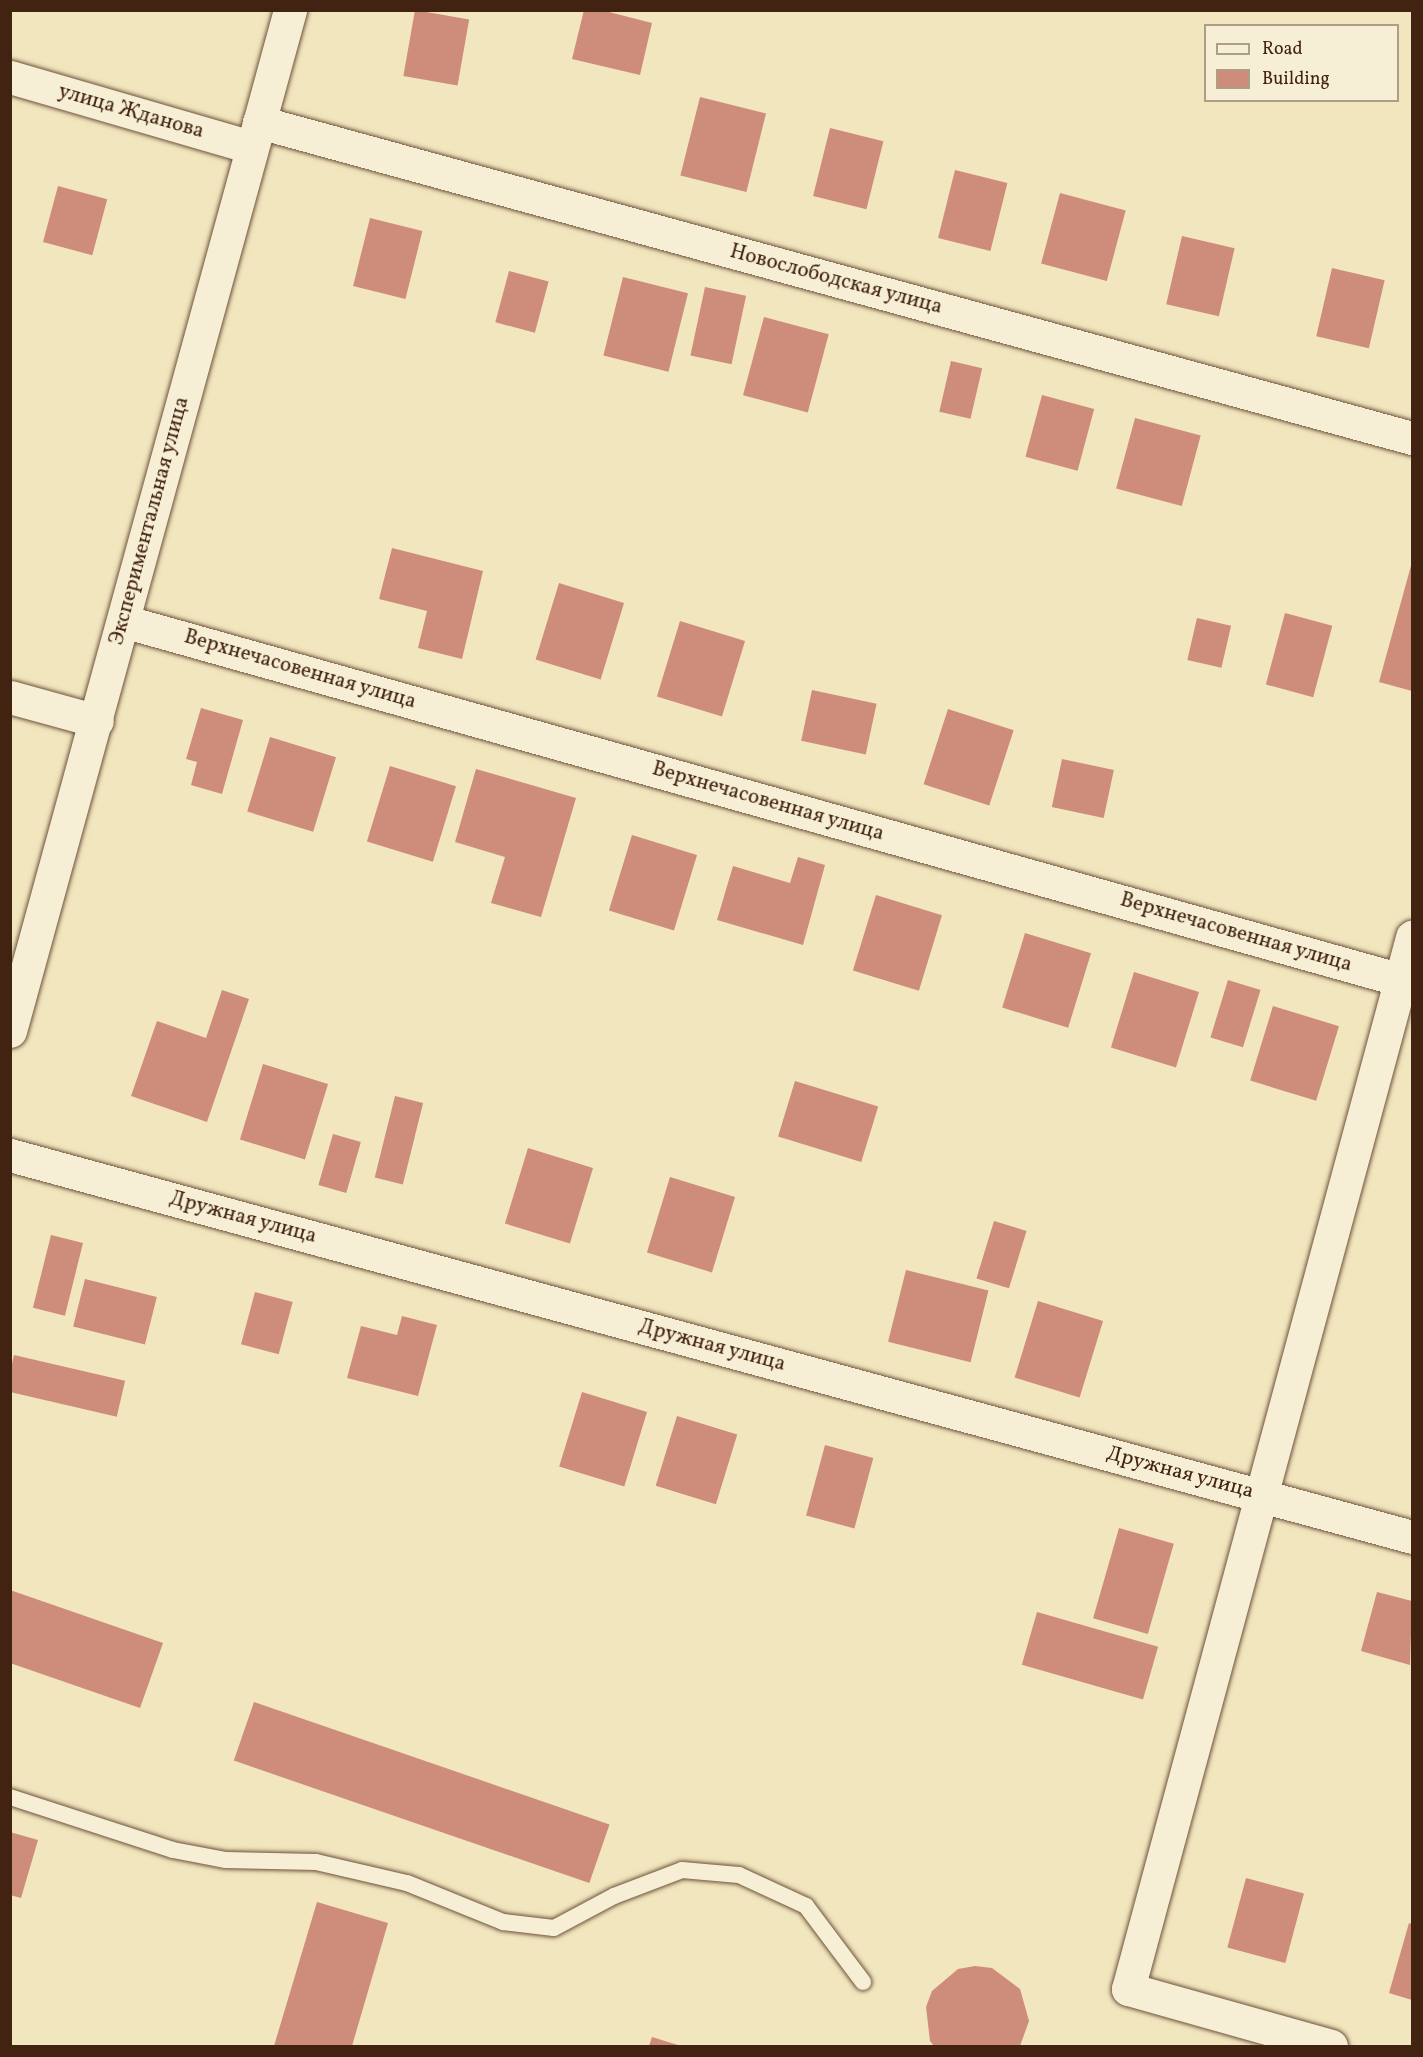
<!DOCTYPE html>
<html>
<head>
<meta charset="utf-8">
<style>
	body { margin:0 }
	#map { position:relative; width:1423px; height:2057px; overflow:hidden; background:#f2e6be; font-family:Vollkorn,serif }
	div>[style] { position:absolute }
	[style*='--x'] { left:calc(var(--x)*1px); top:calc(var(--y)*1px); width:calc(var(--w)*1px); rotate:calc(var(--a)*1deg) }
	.building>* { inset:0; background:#ce8c7b; transform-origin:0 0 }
	.roads { filter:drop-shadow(0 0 2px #6e533c) drop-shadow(0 0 2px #6e533c) }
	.lane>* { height:16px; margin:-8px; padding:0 8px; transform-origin:8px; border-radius:8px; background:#f7efd5 }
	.street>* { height:33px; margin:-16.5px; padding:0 16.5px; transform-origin:16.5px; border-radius:16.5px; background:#f7efd5 }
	span { translate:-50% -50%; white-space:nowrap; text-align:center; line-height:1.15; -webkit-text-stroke:5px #f7efd5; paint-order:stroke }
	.street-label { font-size:21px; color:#422211 }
	.frame { position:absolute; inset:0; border:12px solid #422211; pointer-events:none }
	.legend { position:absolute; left:1204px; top:24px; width:195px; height:78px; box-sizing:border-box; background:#f7efd5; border:2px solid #af9d87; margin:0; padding:8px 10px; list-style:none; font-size:18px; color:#422211 }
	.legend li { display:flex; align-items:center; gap:12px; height:30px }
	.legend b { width:30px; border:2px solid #af9d87 }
</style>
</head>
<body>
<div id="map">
	<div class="building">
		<div style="left:415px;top:10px;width:55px;height:67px;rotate:10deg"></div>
		<div style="clip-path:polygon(584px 10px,601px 10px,652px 23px,640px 75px,572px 59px)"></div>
		<div style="left:700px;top:97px;width:68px;height:81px;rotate:14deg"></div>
		<div style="left:830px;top:128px;width:55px;height:70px;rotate:14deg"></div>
		<div style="left:955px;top:170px;width:54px;height:70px;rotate:14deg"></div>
		<div style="left:58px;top:186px;width:51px;height:58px;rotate:15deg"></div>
		<div style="left:1060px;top:193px;width:68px;height:73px;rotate:15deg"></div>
		<div style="left:370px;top:218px;width:54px;height:70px;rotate:14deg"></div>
		<div style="left:1182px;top:236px;width:54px;height:70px;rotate:13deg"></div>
		<div style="left:1332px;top:268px;width:54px;height:70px;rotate:13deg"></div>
		<div style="left:509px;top:271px;width:41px;height:53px;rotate:15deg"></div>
		<div style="left:623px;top:277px;width:67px;height:81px;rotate:14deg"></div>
		<div style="left:705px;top:287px;width:42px;height:70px;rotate:12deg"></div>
		<div style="left:764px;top:317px;width:67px;height:81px;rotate:15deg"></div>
		<div style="left:951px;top:361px;width:32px;height:52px;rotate:13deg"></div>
		<div style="left:1042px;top:395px;width:54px;height:64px;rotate:15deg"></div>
		<div style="left:1135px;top:418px;width:68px;height:73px;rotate:15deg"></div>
		<div style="clip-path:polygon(392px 548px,483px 571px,462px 659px,418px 648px,427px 611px,379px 599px)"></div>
		<div style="clip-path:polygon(1412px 562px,1412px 691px,1379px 682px)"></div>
		<div style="left:559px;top:583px;width:68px;height:80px;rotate:17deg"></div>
		<div style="left:1285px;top:613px;width:49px;height:74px;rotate:15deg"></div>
		<div style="left:1197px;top:618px;width:35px;height:43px;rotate:13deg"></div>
		<div style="left:680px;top:621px;width:68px;height:79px;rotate:17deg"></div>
		<div style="left:812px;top:690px;width:66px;height:52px;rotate:12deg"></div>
		<div style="clip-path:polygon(201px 708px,243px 720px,222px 794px,191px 785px,197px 762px,186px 759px)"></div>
		<div style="left:948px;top:709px;width:69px;height:79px;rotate:18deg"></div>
		<div style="left:270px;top:737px;width:69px;height:78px;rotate:17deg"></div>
		<div style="left:1062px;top:759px;width:53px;height:49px;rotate:12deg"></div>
		<div style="left:390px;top:766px;width:69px;height:79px;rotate:17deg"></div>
		<div style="clip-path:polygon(476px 769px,576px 798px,541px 917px,491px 903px,505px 857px,455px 842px)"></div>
		<div style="left:632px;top:835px;width:68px;height:79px;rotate:17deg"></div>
		<div style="clip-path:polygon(798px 857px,825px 865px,803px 945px,717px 920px,733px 866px,790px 883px)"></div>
		<div style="left:876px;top:895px;width:69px;height:79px;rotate:17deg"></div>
		<div style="left:1025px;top:933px;width:69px;height:78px;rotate:17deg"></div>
		<div style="left:1134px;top:972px;width:68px;height:79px;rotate:17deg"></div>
		<div style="left:1228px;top:980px;width:34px;height:60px;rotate:17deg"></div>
		<div style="clip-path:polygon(222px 990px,249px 999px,207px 1122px,131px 1096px,157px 1021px,206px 1038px)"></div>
		<div style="left:1273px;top:1006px;width:69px;height:78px;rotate:17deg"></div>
		<div style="left:263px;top:1064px;width:68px;height:79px;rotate:17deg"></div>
		<div style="left:795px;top:1081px;width:87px;height:58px;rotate:17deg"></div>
		<div style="left:395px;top:1096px;width:29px;height:84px;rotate:14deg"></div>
		<div style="left:333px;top:1134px;width:29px;height:53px;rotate:16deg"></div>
		<div style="left:528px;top:1148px;width:68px;height:79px;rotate:17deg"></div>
		<div style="left:670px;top:1177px;width:68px;height:79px;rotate:17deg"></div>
		<div style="left:994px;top:1221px;width:34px;height:60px;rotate:17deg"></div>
		<div style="left:51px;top:1235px;width:33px;height:75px;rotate:14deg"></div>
		<div style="left:906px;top:1270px;width:85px;height:74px;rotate:14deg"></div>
		<div style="left:85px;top:1279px;width:74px;height:49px;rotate:14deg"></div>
		<div style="left:255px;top:1292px;width:39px;height:54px;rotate:15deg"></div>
		<div style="left:1038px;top:1301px;width:68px;height:80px;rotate:17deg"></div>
		<div style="clip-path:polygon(402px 1316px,437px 1325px,418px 1396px,347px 1378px,361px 1326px,397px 1335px)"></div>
		<div style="left:14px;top:1355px;width:114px;height:37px;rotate:13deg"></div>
		<div style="left:582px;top:1392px;width:68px;height:78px;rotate:17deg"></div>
		<div style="left:677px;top:1416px;width:63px;height:73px;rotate:17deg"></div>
		<div style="left:825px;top:1445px;width:50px;height:73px;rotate:15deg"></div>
		<div style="left:1119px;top:1528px;width:57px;height:94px;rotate:16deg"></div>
		<div style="clip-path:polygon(10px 1590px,163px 1643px,140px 1708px,10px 1663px)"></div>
		<div style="clip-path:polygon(1377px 1592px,1412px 1601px,1410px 1665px,1361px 1651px)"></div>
		<div style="left:1037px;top:1612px;width:126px;height:55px;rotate:16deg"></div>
		<div style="left:254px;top:1702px;width:376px;height:62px;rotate:19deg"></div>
		<div style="clip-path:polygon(10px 1832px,38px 1840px,21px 1898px,10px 1895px)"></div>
		<div style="left:1246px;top:1878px;width:60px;height:72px;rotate:15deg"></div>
		<div style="clip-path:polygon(317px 1902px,388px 1923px,352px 2046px,274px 2046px)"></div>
		<div style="clip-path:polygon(1409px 1923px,1412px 1924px,1412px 2000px,1389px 1993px)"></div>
		<div style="clip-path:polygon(975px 1966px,992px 1968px,1020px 1989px,1029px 2021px,1020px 2046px,934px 2046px,930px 2041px,926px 2007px,932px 1991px,958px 1969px)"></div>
		<div style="clip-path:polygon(652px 2037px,681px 2046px,649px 2046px)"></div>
	</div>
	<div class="roads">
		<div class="lane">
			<div style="--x:10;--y:1797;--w:171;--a:18"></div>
			<div style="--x:173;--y:1850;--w:54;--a:10.7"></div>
			<div style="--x:226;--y:1860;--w:90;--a:1.3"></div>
			<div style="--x:316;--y:1862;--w:93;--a:13"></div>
			<div style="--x:407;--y:1883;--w:104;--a:22.1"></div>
			<div style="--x:503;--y:1922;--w:51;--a:6.7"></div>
			<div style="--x:554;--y:1928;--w:68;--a:-28.1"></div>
			<div style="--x:614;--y:1896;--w:73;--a:-20.9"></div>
			<div style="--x:682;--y:1870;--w:57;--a:5"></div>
			<div style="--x:739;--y:1875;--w:74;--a:24.8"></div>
			<div style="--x:806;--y:1906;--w:95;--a:53.1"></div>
		</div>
		<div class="street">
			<div style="--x:10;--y:77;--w:251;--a:16.2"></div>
			<div style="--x:259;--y:122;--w:1196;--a:15.33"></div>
			<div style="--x:123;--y:621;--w:1339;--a:15.69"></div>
			<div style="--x:10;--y:697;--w:90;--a:15.4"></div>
			<div style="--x:10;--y:1031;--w:1059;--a:-74.66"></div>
			<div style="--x:10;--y:1155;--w:1453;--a:15.24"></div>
			<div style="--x:1331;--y:2046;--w:211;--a:-164.3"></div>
			<div style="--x:1128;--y:1989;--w:1090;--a:-74.89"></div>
		</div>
	</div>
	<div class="street-label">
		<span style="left:131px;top:112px;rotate:16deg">улица Жданова</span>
		<span style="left:836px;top:280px;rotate:15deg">Новослободская улица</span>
		<span style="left:150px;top:521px;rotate:-75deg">Экспериментальная улица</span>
		<span style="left:300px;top:670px;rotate:16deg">Верхнечасовенная улица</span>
		<span style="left:768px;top:802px;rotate:16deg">Верхнечасовенная улица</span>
		<span style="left:1236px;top:933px;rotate:16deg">Верхнечасовенная улица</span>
		<span style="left:243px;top:1218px;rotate:15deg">Дружная улица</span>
		<span style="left:712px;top:1346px;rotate:15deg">Дружная улица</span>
		<span style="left:1180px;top:1473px;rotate:15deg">Дружная улица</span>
	</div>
	<div class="frame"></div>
	<ul class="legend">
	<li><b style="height:8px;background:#f7efd5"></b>Road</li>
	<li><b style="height:16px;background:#ce8c7b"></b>Building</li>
	</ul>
</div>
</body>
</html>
